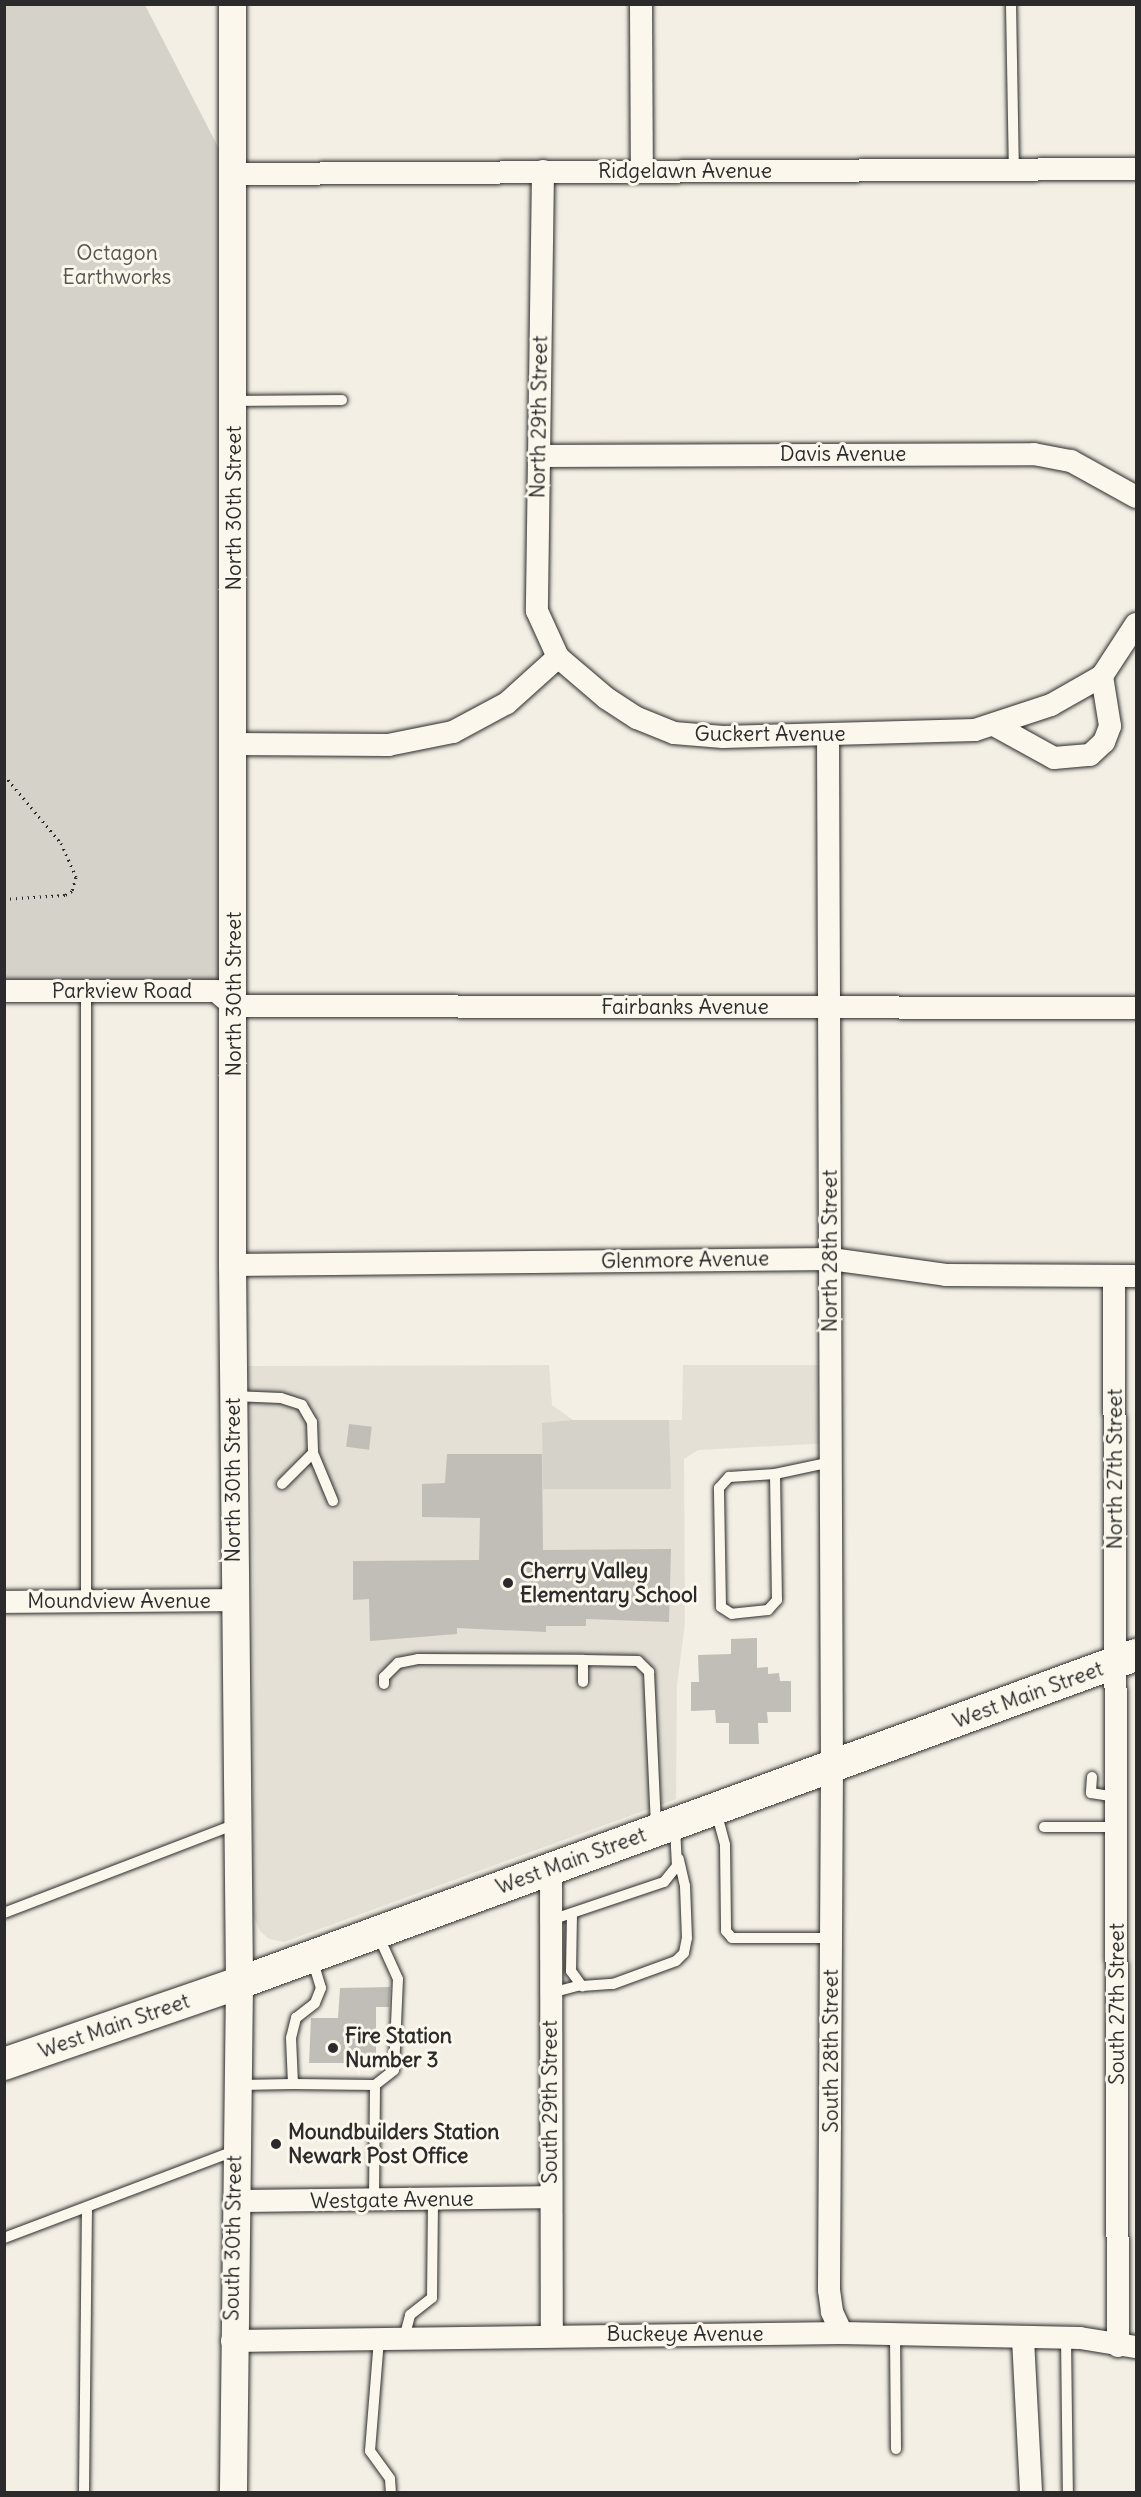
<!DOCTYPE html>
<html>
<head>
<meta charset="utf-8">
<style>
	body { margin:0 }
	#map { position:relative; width:1141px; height:2497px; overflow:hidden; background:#f3efe4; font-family:Delius,sans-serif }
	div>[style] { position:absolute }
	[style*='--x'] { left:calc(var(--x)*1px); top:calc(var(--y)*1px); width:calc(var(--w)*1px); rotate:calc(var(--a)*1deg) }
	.built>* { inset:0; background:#e4e0d6 }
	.green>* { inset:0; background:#d5d2c9 }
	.building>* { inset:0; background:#c0beb6; transform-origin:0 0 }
	.path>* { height:3px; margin-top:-1.5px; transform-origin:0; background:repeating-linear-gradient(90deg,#2b2b2b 0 1.5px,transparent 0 6px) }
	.roads { filter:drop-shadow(0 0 2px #2b2b2b) drop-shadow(0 0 2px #2b2b2b) }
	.service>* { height:10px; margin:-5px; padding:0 5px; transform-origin:5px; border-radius:5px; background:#fbf7ec }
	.minor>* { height:22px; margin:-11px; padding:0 11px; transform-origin:11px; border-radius:11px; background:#fbf7ec }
	.tertiary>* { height:27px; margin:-13.5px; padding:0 13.5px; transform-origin:13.5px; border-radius:13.5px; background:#fbf7ec }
	.secondary>* { height:32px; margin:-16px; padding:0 16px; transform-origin:16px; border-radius:16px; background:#fbf7ec }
	.dots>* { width:16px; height:16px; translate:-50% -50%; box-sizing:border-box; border:3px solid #fbf7ec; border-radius:50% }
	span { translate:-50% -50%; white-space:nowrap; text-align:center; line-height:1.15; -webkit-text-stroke:6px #fbf7ec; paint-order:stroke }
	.street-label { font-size:21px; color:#2b2b2b }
	.park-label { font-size:21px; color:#565552 }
	.poi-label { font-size:21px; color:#2b2b2b; font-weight:700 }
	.left { translate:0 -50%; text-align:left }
	.frame { position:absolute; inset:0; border:6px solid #2b2b2b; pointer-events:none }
</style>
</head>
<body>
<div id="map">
	<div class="built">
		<div style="clip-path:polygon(549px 1365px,552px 1405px,573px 1420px,682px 1420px,683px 1365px,831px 1365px,832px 1443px,698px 1450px,684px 1459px,685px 1623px,677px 1685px,676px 1799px,284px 1942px,269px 1939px,260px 1931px,253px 1915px,253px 1572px,247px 1366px)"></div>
	</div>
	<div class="green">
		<div style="clip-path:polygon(4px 5px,145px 5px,232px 174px,224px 981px,5px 983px)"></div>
		<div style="clip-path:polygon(573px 1420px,669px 1420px,671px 1489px,543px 1489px,542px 1423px)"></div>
	</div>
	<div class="building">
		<div style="left:349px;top:1424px;width:23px;height:23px;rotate:7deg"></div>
		<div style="clip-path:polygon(447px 1454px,542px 1454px,543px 1550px,671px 1549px,669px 1622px,586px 1619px,586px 1626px,546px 1626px,546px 1632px,457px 1628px,457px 1634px,370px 1641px,369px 1599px,353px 1600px,353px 1561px,479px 1560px,480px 1518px,422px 1517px,422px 1484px,445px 1483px)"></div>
		<div style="clip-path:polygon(757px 1638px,757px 1668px,768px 1667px,768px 1674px,779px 1673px,780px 1681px,791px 1681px,791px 1712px,767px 1712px,768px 1723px,758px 1723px,759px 1744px,729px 1744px,729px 1723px,716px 1723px,715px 1710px,691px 1711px,691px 1682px,699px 1682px,698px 1655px,731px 1654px,731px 1639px)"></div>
		<div style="clip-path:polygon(390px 1987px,389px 2007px,376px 2007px,376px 2063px,309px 2063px,311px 2018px,338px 2018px,340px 1988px)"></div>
	</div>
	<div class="path">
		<div style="--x:4;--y:775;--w:89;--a:50"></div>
		<div style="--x:61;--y:843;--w:37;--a:66"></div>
		<div style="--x:76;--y:877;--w:15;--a:106"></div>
		<div style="--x:72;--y:891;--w:8;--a:150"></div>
		<div style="--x:65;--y:895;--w:61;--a:176.2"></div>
	</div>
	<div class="roads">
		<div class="service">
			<div style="--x:1011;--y:4;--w:165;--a:89"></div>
			<div style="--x:234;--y:401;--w:108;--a:-0.5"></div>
			<div style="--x:86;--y:991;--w:610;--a:90"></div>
			<div style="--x:233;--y:1396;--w:48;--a:2.4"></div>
			<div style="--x:281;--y:1398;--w:22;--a:18"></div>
			<div style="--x:302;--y:1405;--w:20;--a:60"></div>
			<div style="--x:312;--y:1422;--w:31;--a:88"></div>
			<div style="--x:775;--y:1474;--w:126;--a:89.1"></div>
			<div style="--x:777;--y:1600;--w:13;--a:132"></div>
			<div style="--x:768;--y:1610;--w:36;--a:174"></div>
			<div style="--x:732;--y:1614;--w:13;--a:-148"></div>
			<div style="--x:721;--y:1607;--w:119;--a:-91"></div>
			<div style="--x:719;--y:1488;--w:15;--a:-48"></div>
			<div style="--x:729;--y:1477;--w:46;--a:-3.7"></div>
			<div style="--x:775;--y:1474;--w:57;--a:-12.1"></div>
			<div style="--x:282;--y:1484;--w:44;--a:-45"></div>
			<div style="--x:313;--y:1453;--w:52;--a:67.4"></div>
			<div style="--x:583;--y:1660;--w:55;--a:1"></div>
			<div style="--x:638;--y:1661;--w:16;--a:45"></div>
			<div style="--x:649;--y:1672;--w:155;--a:87.4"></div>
			<div style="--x:384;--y:1684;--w:7;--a:-90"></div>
			<div style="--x:384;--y:1677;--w:20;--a:-45"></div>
			<div style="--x:398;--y:1663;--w:20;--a:-11"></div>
			<div style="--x:418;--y:1659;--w:165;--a:0.3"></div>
			<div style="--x:583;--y:1660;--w:22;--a:90"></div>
			<div style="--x:1092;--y:1777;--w:16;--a:94"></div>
			<div style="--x:1091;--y:1793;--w:25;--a:9"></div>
			<div style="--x:716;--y:1811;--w:35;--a:75"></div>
			<div style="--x:725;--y:1845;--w:86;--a:89.3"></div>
			<div style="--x:726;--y:1931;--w:9;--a:49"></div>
			<div style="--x:732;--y:1938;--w:100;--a:0"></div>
			<div style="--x:1044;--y:1827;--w:72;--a:0"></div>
			<div style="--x:4;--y:1913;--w:248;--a:-21"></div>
			<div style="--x:572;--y:1914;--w:57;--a:91"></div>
			<div style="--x:571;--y:1971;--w:19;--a:54"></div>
			<div style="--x:582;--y:1986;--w:31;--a:-4"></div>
			<div style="--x:613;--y:1984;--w:67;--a:-20.1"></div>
			<div style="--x:676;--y:1961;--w:11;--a:-45"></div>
			<div style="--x:684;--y:1953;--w:15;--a:-79"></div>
			<div style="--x:687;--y:1938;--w:52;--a:-92.2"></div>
			<div style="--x:685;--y:1886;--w:28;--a:-103"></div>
			<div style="--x:551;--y:1920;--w:119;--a:-18.6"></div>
			<div style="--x:664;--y:1882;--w:21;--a:-51"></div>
			<div style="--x:677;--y:1866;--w:39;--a:-93"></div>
			<div style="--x:551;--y:1993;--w:31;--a:-15"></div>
			<div style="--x:293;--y:2084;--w:82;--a:0.7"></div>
			<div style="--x:375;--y:2085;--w:24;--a:-38"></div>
			<div style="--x:394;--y:2070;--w:91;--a:-87.5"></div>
			<div style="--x:398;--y:1979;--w:48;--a:-114.4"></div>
			<div style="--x:239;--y:2085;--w:54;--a:-1.1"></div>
			<div style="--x:293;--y:2084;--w:46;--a:-92.5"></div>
			<div style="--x:291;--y:2038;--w:21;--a:-76"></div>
			<div style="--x:296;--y:2018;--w:24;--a:-38"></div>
			<div style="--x:315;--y:2003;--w:16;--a:-68"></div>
			<div style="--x:321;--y:1988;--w:30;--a:-107"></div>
			<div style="--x:374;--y:2200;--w:115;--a:-89.5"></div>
			<div style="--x:4;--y:2238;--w:246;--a:-20.7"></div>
			<div style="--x:895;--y:2335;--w:114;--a:89.5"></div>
			<div style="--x:404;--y:2338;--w:24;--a:-75"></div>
			<div style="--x:410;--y:2315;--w:28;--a:-38"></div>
			<div style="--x:432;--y:2298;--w:99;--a:-89.4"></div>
			<div style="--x:1066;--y:2338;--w:154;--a:89.3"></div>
			<div style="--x:379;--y:2339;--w:112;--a:94.6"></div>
			<div style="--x:370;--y:2451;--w:34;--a:54"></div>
			<div style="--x:390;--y:2479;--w:13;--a:86"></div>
			<div style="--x:84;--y:2492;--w:285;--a:-89.4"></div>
		</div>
		<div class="minor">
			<div style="--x:641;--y:4;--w:167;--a:89.7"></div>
			<div style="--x:543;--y:171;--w:440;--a:90.8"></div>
			<div style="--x:537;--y:611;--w:51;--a:65.5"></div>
			<div style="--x:558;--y:657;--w:63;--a:40.5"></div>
			<div style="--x:606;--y:698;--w:37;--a:33"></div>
			<div style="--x:637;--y:718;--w:40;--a:22"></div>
			<div style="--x:674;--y:733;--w:49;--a:4.7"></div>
			<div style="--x:723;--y:737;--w:252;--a:-1.6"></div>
			<div style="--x:975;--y:730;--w:80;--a:-18.2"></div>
			<div style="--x:1051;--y:705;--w:59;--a:-29.6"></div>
			<div style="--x:1102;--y:676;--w:62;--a:-56.8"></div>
			<div style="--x:233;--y:174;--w:903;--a:-0.32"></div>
			<div style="--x:539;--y:456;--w:495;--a:-0.2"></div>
			<div style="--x:1034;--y:454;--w:38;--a:11"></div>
			<div style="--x:1071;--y:461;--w:74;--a:29"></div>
			<div style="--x:996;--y:726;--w:66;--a:28.9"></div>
			<div style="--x:1054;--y:758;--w:36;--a:-5"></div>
			<div style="--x:1090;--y:755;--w:19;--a:-43"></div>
			<div style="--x:1104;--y:742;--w:17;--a:-69"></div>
			<div style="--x:1110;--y:726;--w:51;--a:-99.1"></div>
			<div style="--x:828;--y:736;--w:1030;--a:89.78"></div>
			<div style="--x:832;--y:1766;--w:524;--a:90.33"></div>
			<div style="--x:829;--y:2290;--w:22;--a:82"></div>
			<div style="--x:832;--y:2312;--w:23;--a:65"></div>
			<div style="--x:234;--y:744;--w:154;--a:0.4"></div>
			<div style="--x:388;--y:745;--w:66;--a:-11.3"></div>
			<div style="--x:453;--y:732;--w:61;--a:-28.2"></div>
			<div style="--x:507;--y:703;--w:69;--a:-42"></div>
			<div style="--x:4;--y:991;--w:212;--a:0"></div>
			<div style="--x:216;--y:991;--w:23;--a:40"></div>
			<div style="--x:234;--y:1006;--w:902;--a:0.13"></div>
			<div style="--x:232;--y:1265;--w:599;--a:-0.57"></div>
			<div style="--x:831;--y:1259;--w:116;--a:7.9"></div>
			<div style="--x:946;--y:1275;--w:190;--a:0.3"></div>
			<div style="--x:1114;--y:1276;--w:1070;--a:89.79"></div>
			<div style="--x:4;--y:1602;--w:230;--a:-0.5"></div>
			<div style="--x:551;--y:1869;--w:466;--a:89.9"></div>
			<div style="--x:234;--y:2201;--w:316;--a:-0.7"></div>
			<div style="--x:1023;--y:2339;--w:153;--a:87"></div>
			<div style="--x:232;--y:2341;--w:610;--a:-0.75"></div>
			<div style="--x:842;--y:2333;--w:238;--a:1.2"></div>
			<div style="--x:1080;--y:2338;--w:57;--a:9.1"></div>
		</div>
		<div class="tertiary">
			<div style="--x:232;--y:4;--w:1261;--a:90"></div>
			<div style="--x:232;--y:1265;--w:718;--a:89.44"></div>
			<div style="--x:239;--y:1983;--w:509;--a:90.68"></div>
		</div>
		<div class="secondary">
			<div style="--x:4;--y:2064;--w:249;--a:-19"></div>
			<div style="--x:239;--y:1983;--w:955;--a:-20.09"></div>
		</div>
	</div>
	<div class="dots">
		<div style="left:508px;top:1583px;background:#2b2b2b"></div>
		<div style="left:333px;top:2048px;background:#2b2b2b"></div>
		<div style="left:276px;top:2144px;background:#2b2b2b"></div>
	</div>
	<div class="street-label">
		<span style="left:685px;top:171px">Ridgelawn Avenue</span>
		<span style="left:539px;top:417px;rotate:-89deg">North 29th Street</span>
		<span style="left:843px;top:454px">Davis Avenue</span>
		<span style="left:234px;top:508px;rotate:-90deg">North 30th Street</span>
		<span style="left:770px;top:734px">Guckert Avenue</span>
		<span style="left:122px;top:991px">Parkview Road</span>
		<span style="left:234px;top:994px;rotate:-90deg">North 30th Street</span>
		<span style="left:685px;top:1007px">Fairbanks Avenue</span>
		<span style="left:830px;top:1251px;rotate:-90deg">North 28th Street</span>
		<span style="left:685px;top:1260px;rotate:-1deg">Glenmore Avenue</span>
		<span style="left:1115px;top:1469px;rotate:-90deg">North 27th Street</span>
		<span style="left:233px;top:1480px;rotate:-90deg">North 30th Street</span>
		<span style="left:119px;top:1601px">Moundview Avenue</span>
		<span style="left:1028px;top:1695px;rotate:-20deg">West Main Street</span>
		<span style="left:571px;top:1861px;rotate:-20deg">West Main Street</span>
		<span style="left:1117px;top:2004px;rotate:-90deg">South 27th Street</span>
		<span style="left:114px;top:2026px;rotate:-19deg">West Main Street</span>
		<span style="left:831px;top:2051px;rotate:-90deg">South 28th Street</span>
		<span style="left:550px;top:2102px;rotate:-90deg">South 29th Street</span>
		<span style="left:392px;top:2200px;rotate:-1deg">Westgate Avenue</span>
		<span style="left:233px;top:2238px;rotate:-89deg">South 30th Street</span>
		<span style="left:685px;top:2334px">Buckeye Avenue</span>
	</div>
	<div class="park-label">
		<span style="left:117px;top:265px">Octagon<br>Earthworks</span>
	</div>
	<div class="poi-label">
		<span class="left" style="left:520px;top:1583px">Cherry Valley<br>Elementary School</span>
		<span class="left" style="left:345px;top:2048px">Fire Station<br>Number 3</span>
		<span class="left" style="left:288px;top:2144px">Moundbuilders Station<br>Newark Post Office</span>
	</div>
	<div class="frame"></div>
</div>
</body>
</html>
